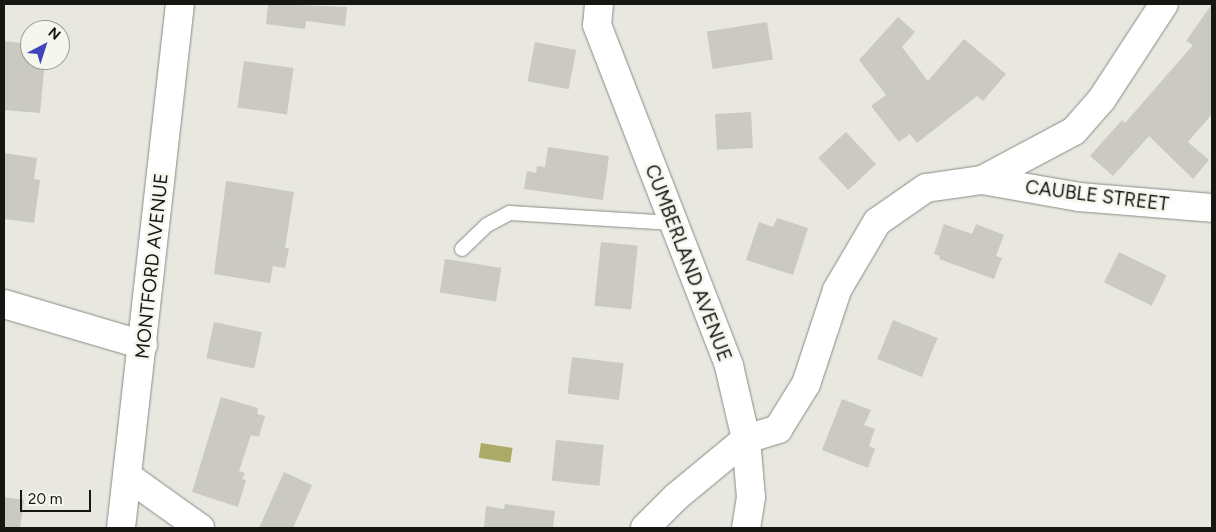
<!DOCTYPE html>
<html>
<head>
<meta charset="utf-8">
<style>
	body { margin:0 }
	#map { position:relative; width:1216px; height:532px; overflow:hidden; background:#e8e8e1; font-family:Figtree,sans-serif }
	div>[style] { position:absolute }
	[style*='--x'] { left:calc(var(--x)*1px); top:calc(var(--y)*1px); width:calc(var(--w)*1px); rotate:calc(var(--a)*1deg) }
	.water>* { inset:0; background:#abab67; transform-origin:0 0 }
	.building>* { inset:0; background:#cacac2; transform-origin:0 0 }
	.roads { filter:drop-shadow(0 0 1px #8a8b84) drop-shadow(0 0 1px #8a8b84) }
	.service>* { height:14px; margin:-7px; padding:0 7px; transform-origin:7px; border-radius:7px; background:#fff }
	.minor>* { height:28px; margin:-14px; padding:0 14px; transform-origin:14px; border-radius:14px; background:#fff }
	.tertiary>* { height:28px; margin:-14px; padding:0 14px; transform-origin:14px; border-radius:14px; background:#fff }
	span { translate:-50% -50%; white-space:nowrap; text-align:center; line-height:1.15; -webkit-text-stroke:5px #f5f6ee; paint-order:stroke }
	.street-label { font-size:19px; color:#161613 }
	.frame { position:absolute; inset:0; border:5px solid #161613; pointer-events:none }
	.north { position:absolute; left:20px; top:20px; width:50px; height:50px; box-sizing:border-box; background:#f5f6ee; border:1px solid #9c9c96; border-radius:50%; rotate:40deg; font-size:14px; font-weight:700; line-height:20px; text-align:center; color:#161613 }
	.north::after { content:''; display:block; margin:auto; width:18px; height:22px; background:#4144b9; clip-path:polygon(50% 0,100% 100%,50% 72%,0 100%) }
	.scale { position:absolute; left:20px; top:490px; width:71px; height:22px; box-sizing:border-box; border:2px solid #161613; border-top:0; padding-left:6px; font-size:15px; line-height:18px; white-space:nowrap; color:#161613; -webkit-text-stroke:4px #f5f6ee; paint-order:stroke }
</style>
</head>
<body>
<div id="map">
	<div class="water">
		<div style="left:481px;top:443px;width:32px;height:15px;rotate:9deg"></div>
	</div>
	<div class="building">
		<div style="clip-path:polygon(268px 4px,347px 7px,345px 26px,306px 21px,305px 29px,266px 24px)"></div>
		<div style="clip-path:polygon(1212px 4px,1212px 114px,1188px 142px,1209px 160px,1193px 179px,1149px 136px,1113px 176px,1090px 156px,1122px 120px,1125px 123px,1193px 45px,1186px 41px)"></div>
		<div style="clip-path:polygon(898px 17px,915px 32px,902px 47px,928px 81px,964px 39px,1006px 74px,983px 101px,977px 96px,917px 143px,910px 134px,899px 142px,871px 106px,886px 95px,859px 60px)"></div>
		<div style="left:767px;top:22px;width:38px;height:61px;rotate:81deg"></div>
		<div style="clip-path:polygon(4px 41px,30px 44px,30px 60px,45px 60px,40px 113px,4px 110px)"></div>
		<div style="left:535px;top:42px;width:42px;height:40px;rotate:11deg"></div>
		<div style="left:244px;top:61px;width:50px;height:47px;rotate:8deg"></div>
		<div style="left:751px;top:112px;width:36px;height:36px;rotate:87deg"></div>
		<div style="left:846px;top:132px;width:44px;height:38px;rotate:47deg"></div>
		<div style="clip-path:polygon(548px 147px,609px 156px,603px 200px,524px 189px,527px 171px,536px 173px,537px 166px,545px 167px)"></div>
		<div style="clip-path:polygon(4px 153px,37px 158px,34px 179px,40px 180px,34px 223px,4px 219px)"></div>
		<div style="clip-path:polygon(226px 181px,294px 192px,285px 248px,289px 248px,285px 268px,273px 266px,270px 283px,214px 274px)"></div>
		<div style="clip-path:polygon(777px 218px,808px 228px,793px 275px,746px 260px,759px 222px,773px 227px)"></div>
		<div style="clip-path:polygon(944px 224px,972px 234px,976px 224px,1004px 235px,996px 256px,1002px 258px,994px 279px,939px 259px,940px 256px,934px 254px)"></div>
		<div style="left:601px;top:242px;width:37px;height:64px;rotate:6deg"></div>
		<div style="left:1119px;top:252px;width:53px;height:34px;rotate:26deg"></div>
		<div style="left:445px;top:259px;width:57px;height:34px;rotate:9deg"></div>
		<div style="left:893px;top:320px;width:48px;height:42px;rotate:22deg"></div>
		<div style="left:214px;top:322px;width:49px;height:37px;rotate:12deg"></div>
		<div style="left:572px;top:357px;width:52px;height:37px;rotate:7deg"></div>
		<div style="clip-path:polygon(221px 397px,258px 408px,257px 414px,265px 416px,259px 437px,251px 435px,239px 471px,245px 473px,242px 479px,246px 480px,238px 507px,192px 492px)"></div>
		<div style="clip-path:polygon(842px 399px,871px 410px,864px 425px,875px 429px,869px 446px,875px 449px,868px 468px,822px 450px)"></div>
		<div style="left:556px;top:440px;width:48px;height:41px;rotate:6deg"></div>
		<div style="clip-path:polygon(284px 472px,312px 485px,293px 528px,259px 528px)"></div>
		<div style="clip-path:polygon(4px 497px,24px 500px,20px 528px,4px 528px)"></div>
		<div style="clip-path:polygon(505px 504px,555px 511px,553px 528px,484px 528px,486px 506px,504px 509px)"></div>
	</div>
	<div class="roads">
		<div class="service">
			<div style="--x:462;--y:249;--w:35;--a:-44"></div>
			<div style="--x:487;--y:225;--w:26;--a:-28"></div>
			<div style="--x:510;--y:213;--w:163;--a:3.5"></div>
		</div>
		<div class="minor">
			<div style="--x:599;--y:4;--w:21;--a:95"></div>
			<div style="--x:597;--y:25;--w:366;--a:68.8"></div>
			<div style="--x:729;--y:366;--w:75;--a:76.9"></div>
			<div style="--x:746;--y:439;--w:58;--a:85.1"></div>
			<div style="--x:751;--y:497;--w:31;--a:99"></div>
			<div style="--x:982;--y:180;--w:98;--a:9.9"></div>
			<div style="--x:1079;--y:197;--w:133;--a:4.7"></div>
			<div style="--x:4;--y:304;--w:145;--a:16.4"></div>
			<div style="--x:127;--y:476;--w:90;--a:35.5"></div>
			<div style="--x:645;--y:528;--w:44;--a:-45"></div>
			<div style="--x:676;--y:497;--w:91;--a:-39.6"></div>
			<div style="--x:746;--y:439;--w:34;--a:-17"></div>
			<div style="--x:778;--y:429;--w:53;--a:-58.1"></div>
			<div style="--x:806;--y:384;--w:99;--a:-71.7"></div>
			<div style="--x:837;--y:290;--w:79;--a:-59.5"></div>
			<div style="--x:877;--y:222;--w:60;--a:-34.8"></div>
			<div style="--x:926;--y:188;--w:57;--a:-8.1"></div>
			<div style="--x:982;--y:180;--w:104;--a:-28"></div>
			<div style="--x:1074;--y:131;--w:43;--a:-48.8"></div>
			<div style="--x:1102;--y:99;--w:113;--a:-56.9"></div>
		</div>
		<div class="tertiary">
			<div style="--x:121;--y:528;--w:527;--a:-83.58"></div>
		</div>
	</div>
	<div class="street-label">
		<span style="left:1097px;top:196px;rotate:7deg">CAUBLE STREET</span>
		<span style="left:688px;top:263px;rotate:69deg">CUMBERLAND AVENUE</span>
		<span style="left:152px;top:266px;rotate:-84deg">MONTFORD AVENUE</span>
	</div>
	<div class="frame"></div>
	<div class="north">N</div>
	<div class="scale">20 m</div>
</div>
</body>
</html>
